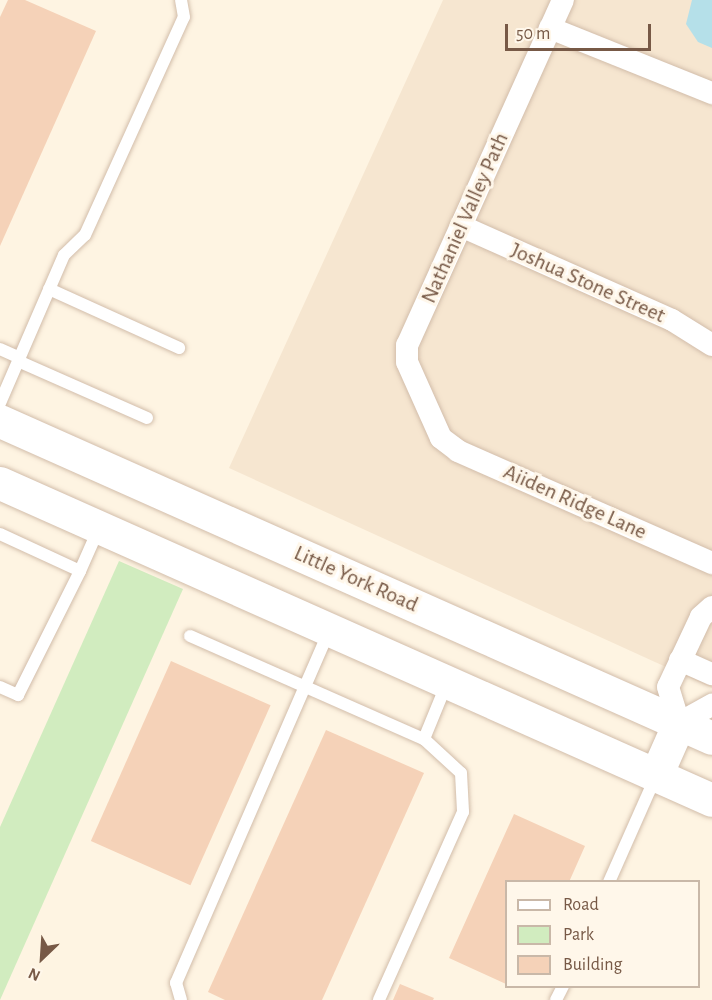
<!DOCTYPE html>
<html>
<head>
<meta charset="utf-8">
<style>
	body { margin:0 }
	#map { position:relative; width:712px; height:1000px; overflow:hidden; background:#fef4e2; font-family:"Alegreya Sans",sans-serif }
	div>[style] { position:absolute }
	[style*='--x'] { left:calc(var(--x)*1px); top:calc(var(--y)*1px); width:calc(var(--w)*1px); rotate:calc(var(--a)*1deg) }
	.residential>* { inset:0; background:#f6e6d0 }
	.green>* { inset:0; background:#d1ecbf }
	.water>* { inset:0; background:#b5e0e9 }
	.building>* { inset:0; background:#f5d2b8; transform-origin:0 0 }
	.roads { filter:drop-shadow(0 0 2px #d2bdaa) drop-shadow(0 0 2px #d2bdaa) }
	.lane>* { height:12px; margin:-6px; padding:0 6px; transform-origin:6px; border-radius:6px; background:#fff }
	.street>* { height:22px; margin:-11px; padding:0 11px; transform-origin:11px; border-radius:11px; background:#fff }
	.secondary>* { height:33px; margin:-16.5px; padding:0 16.5px; transform-origin:16.5px; border-radius:16.5px; background:#fff }
	span { translate:-50% -50%; white-space:nowrap; text-align:center; line-height:1.15; -webkit-text-stroke:6px #fff7ea; paint-order:stroke }
	.street-label { font-size:22px; color:#775946 }
	.legend { position:absolute; left:505px; top:880px; width:195px; height:108px; box-sizing:border-box; background:#fff7ea; border:2px solid #c9b8a8; margin:0; padding:8px 10px; list-style:none; font-size:18px; color:#775946 }
	.legend li { display:flex; align-items:center; gap:12px; height:30px }
	.legend b { width:30px; border:2px solid #c9b8a8 }
	.north { position:absolute; left:12px; top:928px; width:60px; height:60px; -webkit-text-stroke:4px #fff7ea; paint-order:stroke; rotate:205deg; font-size:16px; font-weight:700; line-height:24px; text-align:center; color:#775946 }
	.north::after { content:''; display:block; margin:auto; width:21px; height:27px; background:#775946; clip-path:polygon(50% 0,100% 100%,50% 72%,0 100%) }
	.scale { position:absolute; left:505px; top:24px; width:146px; height:27px; box-sizing:border-box; border:3px solid #775946; border-top:0; padding-left:8px; font-size:18px; line-height:21px; white-space:nowrap; color:#775946; -webkit-text-stroke:4px #fff7ea; paint-order:stroke }
</style>
</head>
<body>
<div id="map">
	<div class="residential">
		<div style="clip-path:polygon(443px 0,712px 0,712px 688px,229px 468px)"></div>
	</div>
	<div class="green">
		<div style="clip-path:polygon(119px 561px,183px 589px,0 1000px,0 827px)"></div>
	</div>
	<div class="water">
		<div style="clip-path:polygon(692px 0,712px 0,712px 48px,698px 42px,686px 24px)"></div>
	</div>
	<div class="building">
		<div style="clip-path:polygon(8px 0,25px 0,96px 31px,0 246px,0 17px)"></div>
		<div style="left:171px;top:661px;width:109px;height:197px;rotate:24deg"></div>
		<div style="clip-path:polygon(326px 730px,424px 773px,322px 1000px,225px 1000px,208px 992px)"></div>
		<div style="clip-path:polygon(514px 814px,585px 846px,569px 882px,506px 882px,506px 984px,449px 958px)"></div>
		<div style="clip-path:polygon(400px 984px,434px 998px,433px 1000px,393px 1000px)"></div>
	</div>
	<div class="roads">
		<div class="lane">
			<div style="--x:49;--y:289;--w:143;--a:24.4"></div>
			<div style="--x:0;--y:349;--w:22;--a:24"></div>
			<div style="--x:18;--y:361;--w:141;--a:23.8"></div>
			<div style="--x:0;--y:403;--w:161;--a:-66.6"></div>
			<div style="--x:64;--y:255;--w:29;--a:-44"></div>
			<div style="--x:85;--y:235;--w:239;--a:-65.6"></div>
			<div style="--x:184;--y:17;--w:17;--a:-100"></div>
			<div style="--x:0;--y:534;--w:88;--a:24.8"></div>
			<div style="--x:80;--y:571;--w:47;--a:-66.2"></div>
			<div style="--x:190;--y:636;--w:256;--a:23.8"></div>
			<div style="--x:424;--y:739;--w:50;--a:42.6"></div>
			<div style="--x:461;--y:773;--w:39;--a:87"></div>
			<div style="--x:463;--y:812;--w:206;--a:114.1"></div>
			<div style="--x:0;--y:687;--w:20;--a:24"></div>
			<div style="--x:18;--y:695;--w:139;--a:-63.4"></div>
			<div style="--x:424;--y:739;--w:61;--a:-67.7"></div>
			<div style="--x:609;--y:882;--w:116;--a:-66.1"></div>
			<div style="--x:181;--y:1000;--w:18;--a:-106"></div>
			<div style="--x:176;--y:983;--w:384;--a:-66.5"></div>
			<div style="--x:556;--y:1000;--w:16;--a:-63"></div>
		</div>
		<div class="street">
			<div style="--x:563;--y:0;--w:379;--a:114.3"></div>
			<div style="--x:407;--y:345;--w:17;--a:90"></div>
			<div style="--x:407;--y:362;--w:83;--a:65.9"></div>
			<div style="--x:441;--y:438;--w:21;--a:37"></div>
			<div style="--x:458;--y:451;--w:278;--a:23.8"></div>
			<div style="--x:550;--y:28;--w:175;--a:21.9"></div>
			<div style="--x:461;--y:226;--w:231;--a:24"></div>
			<div style="--x:672;--y:320;--w:47;--a:32"></div>
			<div style="--x:712;--y:607;--w:15;--a:138"></div>
			<div style="--x:701;--y:617;--w:77;--a:115.2"></div>
			<div style="--x:668;--y:687;--w:38;--a:73"></div>
			<div style="--x:679;--y:723;--w:38;--a:-29"></div>
			<div style="--x:680;--y:660;--w:35;--a:24"></div>
		</div>
		<div class="secondary">
			<div style="--x:0;--y:421;--w:779;--a:24"></div>
			<div style="--x:0;--y:483;--w:779;--a:24"></div>
			<div style="--x:656;--y:775;--w:57;--a:-66.1"></div>
		</div>
	</div>
	<div class="street-label">
		<span style="left:465px;top:218px;rotate:-66deg">Nathaniel Valley Path</span>
		<span style="left:588px;top:283px;rotate:24deg">Joshua Stone Street</span>
		<span style="left:575px;top:502px;rotate:24deg">Aiiden Ridge Lane</span>
		<span style="left:356px;top:579px;rotate:24deg">Little York Road</span>
	</div>
	<ul class="legend">
	<li><b style="height:8px;background:#fff"></b>Road</li>
	<li><b style="height:16px;background:#d1ecbf"></b>Park</li>
	<li><b style="height:16px;background:#f5d2b8"></b>Building</li>
	</ul>
	<div class="north">N</div>
	<div class="scale">50 m</div>
</div>
</body>
</html>
